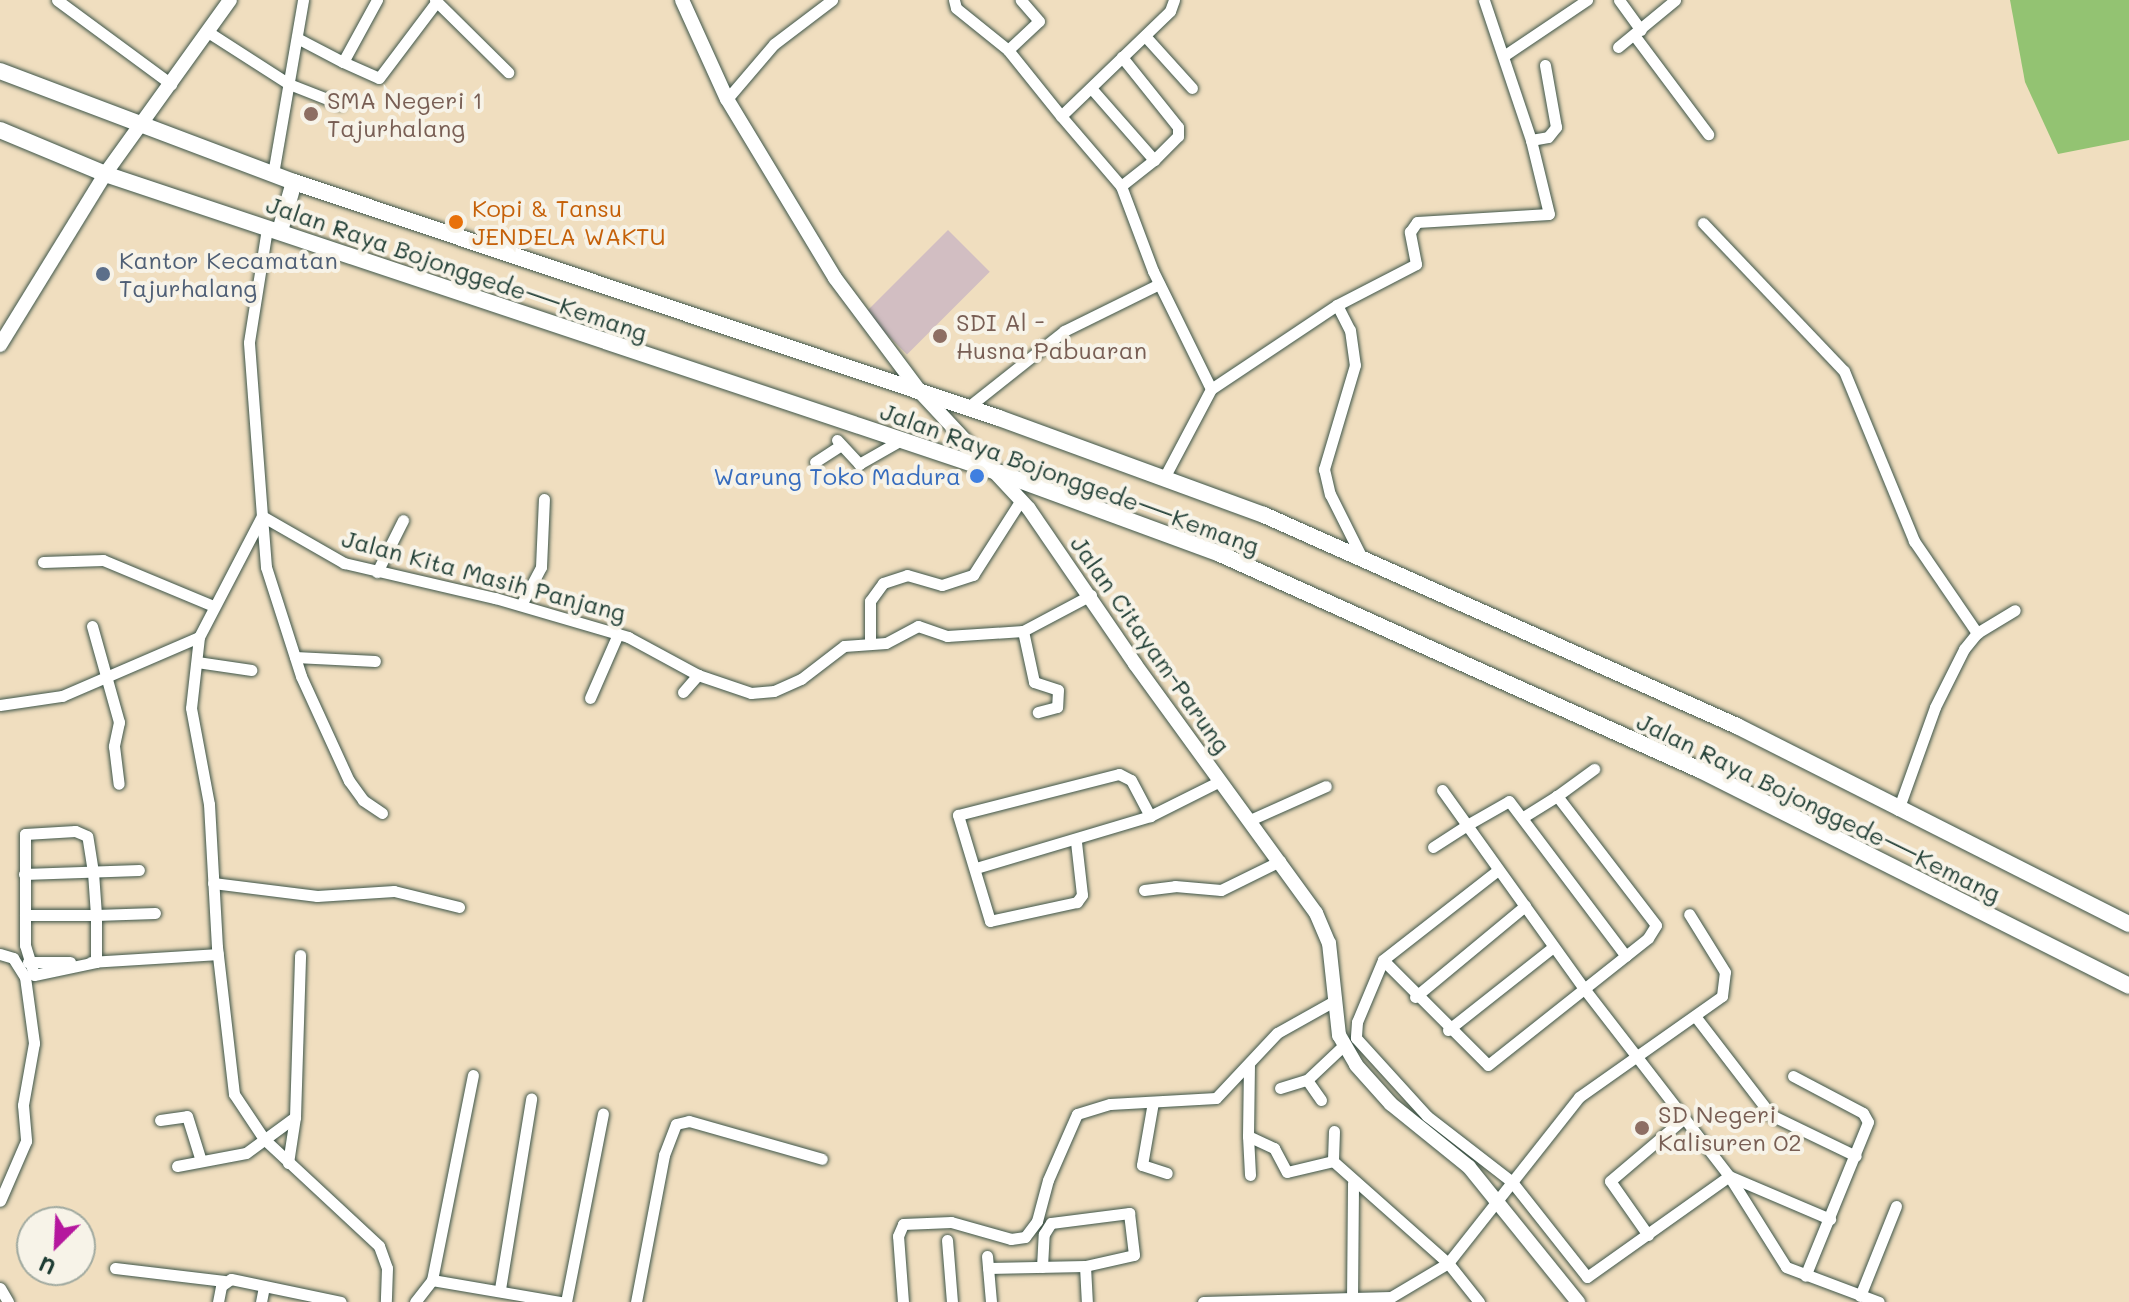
<!DOCTYPE html>
<html>
<head>
<meta charset="utf-8">
<style>
	body { margin:0 }
	#map { position:relative; width:2129px; height:1302px; overflow:hidden; background:#f0debf; font-family:Mali,sans-serif }
	div>[style] { position:absolute }
	[style*='--x'] { left:calc(var(--x)*1px); top:calc(var(--y)*1px); width:calc(var(--w)*1px); rotate:calc(var(--a)*1deg) }
	.industrial>* { inset:0; background:#d2bec2; transform-origin:0 0 }
	.green>* { inset:0; background:#93c372 }
	.roads { filter:drop-shadow(0 0 2px #3e5549) drop-shadow(0 0 2px #3e5549) }
	.minor>* { height:11px; margin:-5.5px; padding:0 5.5px; transform-origin:5.5px; border-radius:5.5px; background:#fff }
	.major>* { height:14px; margin:-7px; padding:0 7px; transform-origin:7px; border-radius:7px; background:#fff }
	.highway>* { height:16px; margin:-8px; padding:0 8px; transform-origin:8px; border-radius:8px; background:#fff }
	.dots>* { width:22px; height:22px; translate:-50% -50%; box-sizing:border-box; border:4px solid #f7f3e8; border-radius:50% }
	span { translate:-50% -50%; white-space:nowrap; text-align:center; line-height:1.15; -webkit-text-stroke:8px #f7f3e8; paint-order:stroke }
	.education-label { font-size:24px; color:#785e54 }
	.left { translate:0 -50%; text-align:left }
	.food-label { font-size:24px; color:#c56008 }
	.service-label { font-size:24px; color:#4e5e75 }
	.street-label { font-size:24px; color:#1f3d34 }
	.shop-label { font-size:24px; color:#366cbe }
	.right { translate:-100% -50%; text-align:right }
	.north { position:absolute; left:16px; top:1206px; width:80px; height:80px; box-sizing:border-box; background:#f7f3e8; border:2px solid #a1aaa0; border-radius:50%; rotate:204deg; font-size:22px; font-weight:700; line-height:32px; text-align:center; color:#1f3d34 }
	.north::after { content:''; display:block; margin:auto; width:28px; height:36px; background:#b5179e; clip-path:polygon(50% 0,100% 100%,50% 72%,0 100%) }
</style>
</head>
<body>
<div id="map">
	<div class="industrial">
		<div style="left:948px;top:230px;width:59px;height:117px;rotate:45deg"></div>
	</div>
	<div class="green">
		<div style="clip-path:polygon(2010px 0,2129px 0,2129px 140px,2058px 154px,2025px 82px)"></div>
	</div>
	<div class="roads">
		<div class="minor">
			<div style="--x:57;--y:0;--w:142;--a:36.4"></div>
			<div style="--x:435;--y:0;--w:103;--a:44.6"></div>
			<div style="--x:954;--y:0;--w:8;--a:76"></div>
			<div style="--x:956;--y:8;--w:67;--a:38.9"></div>
			<div style="--x:1008;--y:50;--w:85;--a:51.2"></div>
			<div style="--x:1061;--y:116;--w:151;--a:-43.9"></div>
			<div style="--x:1170;--y:11;--w:12;--a:-70"></div>
			<div style="--x:1619;--y:0;--w:37;--a:54"></div>
			<div style="--x:208;--y:32;--w:96;--a:32.7"></div>
			<div style="--x:289;--y:84;--w:55;--a:21.4"></div>
			<div style="--x:1634;--y:35;--w:124;--a:53.2"></div>
			<div style="--x:1145;--y:36;--w:70;--a:47.9"></div>
			<div style="--x:297;--y:38;--w:52;--a:27.6"></div>
			<div style="--x:343;--y:62;--w:71;--a:-61.3"></div>
			<div style="--x:1618;--y:47;--w:74;--a:-39.5"></div>
			<div style="--x:1008;--y:50;--w:42;--a:-43.1"></div>
			<div style="--x:1039;--y:21;--w:28;--a:-131"></div>
			<div style="--x:1505;--y:55;--w:99;--a:-33.9"></div>
			<div style="--x:343;--y:62;--w:39;--a:24"></div>
			<div style="--x:379;--y:78;--w:96;--a:-53"></div>
			<div style="--x:1091;--y:88;--w:96;--a:48.8"></div>
			<div style="--x:727;--y:99;--w:72;--a:-49.5"></div>
			<div style="--x:774;--y:44;--w:73;--a:-37.2"></div>
			<div style="--x:1061;--y:116;--w:92;--a:49.4"></div>
			<div style="--x:1121;--y:186;--w:42;--a:-38.2"></div>
			<div style="--x:1154;--y:160;--w:34;--a:-45"></div>
			<div style="--x:1178;--y:136;--w:9;--a:-90"></div>
			<div style="--x:1178;--y:127;--w:90;--a:-128.7"></div>
			<div style="--x:1531;--y:140;--w:17;--a:-10"></div>
			<div style="--x:1548;--y:137;--w:13;--a:-51"></div>
			<div style="--x:1556;--y:127;--w:63;--a:-100.1"></div>
			<div style="--x:273;--y:174;--w:177;--a:-80.2"></div>
			<div style="--x:1121;--y:186;--w:91;--a:69.4"></div>
			<div style="--x:1153;--y:271;--w:131;--a:63.8"></div>
			<div style="--x:1703;--y:223;--w:204;--a:46.4"></div>
			<div style="--x:1844;--y:371;--w:184;--a:67.6"></div>
			<div style="--x:1914;--y:541;--w:112;--a:55.6"></div>
			<div style="--x:1337;--y:305;--w:28;--a:63"></div>
			<div style="--x:1350;--y:330;--w:35;--a:82"></div>
			<div style="--x:1355;--y:365;--w:109;--a:106.6"></div>
			<div style="--x:1324;--y:469;--w:26;--a:77"></div>
			<div style="--x:1330;--y:494;--w:72;--a:63.4"></div>
			<div style="--x:967;--y:408;--w:124;--a:-38.4"></div>
			<div style="--x:1064;--y:331;--w:106;--a:-26.3"></div>
			<div style="--x:837;--y:440;--w:33;--a:47"></div>
			<div style="--x:859;--y:464;--w:48;--a:-29.7"></div>
			<div style="--x:815;--y:462;--w:31;--a:-33"></div>
			<div style="--x:1165;--y:476;--w:98;--a:-62.1"></div>
			<div style="--x:1211;--y:389;--w:151;--a:-33.7"></div>
			<div style="--x:1337;--y:305;--w:89;--a:-27.4"></div>
			<div style="--x:1416;--y:264;--w:33;--a:-101"></div>
			<div style="--x:1410;--y:232;--w:12;--a:-55"></div>
			<div style="--x:1417;--y:222;--w:132;--a:-3.5"></div>
			<div style="--x:1549;--y:214;--w:76;--a:-103.7"></div>
			<div style="--x:1531;--y:140;--w:148;--a:-108.6"></div>
			<div style="--x:43;--y:562;--w:60;--a:-1.9"></div>
			<div style="--x:103;--y:560;--w:117;--a:22.6"></div>
			<div style="--x:377;--y:572;--w:58;--a:-63.4"></div>
			<div style="--x:521;--y:605;--w:43;--a:-62.2"></div>
			<div style="--x:541;--y:567;--w:68;--a:-87.5"></div>
			<div style="--x:92;--y:626;--w:100;--a:74.3"></div>
			<div style="--x:119;--y:722;--w:25;--a:102"></div>
			<div style="--x:114;--y:746;--w:38;--a:83"></div>
			<div style="--x:1023;--y:631;--w:52;--a:77.8"></div>
			<div style="--x:1034;--y:682;--w:25;--a:18"></div>
			<div style="--x:1058;--y:690;--w:17;--a:93"></div>
			<div style="--x:1057;--y:707;--w:20;--a:165"></div>
			<div style="--x:199;--y:637;--w:71;--a:96.4"></div>
			<div style="--x:191;--y:708;--w:98;--a:79.4"></div>
			<div style="--x:209;--y:804;--w:143;--a:86.8"></div>
			<div style="--x:217;--y:947;--w:148;--a:83.4"></div>
			<div style="--x:234;--y:1094;--w:54;--a:56.3"></div>
			<div style="--x:264;--y:1139;--w:157;--a:42.9"></div>
			<div style="--x:379;--y:1246;--w:23;--a:70"></div>
			<div style="--x:387;--y:1268;--w:34;--a:92"></div>
			<div style="--x:870;--y:643;--w:42;--a:-90"></div>
			<div style="--x:870;--y:601;--w:22;--a:-54"></div>
			<div style="--x:883;--y:583;--w:25;--a:-18"></div>
			<div style="--x:907;--y:575;--w:36;--a:16"></div>
			<div style="--x:942;--y:585;--w:33;--a:-18"></div>
			<div style="--x:973;--y:575;--w:89;--a:-57.4"></div>
			<div style="--x:295;--y:657;--w:80;--a:2.9"></div>
			<div style="--x:197;--y:662;--w:55;--a:8.4"></div>
			<div style="--x:683;--y:692;--w:23;--a:-49"></div>
			<div style="--x:590;--y:698;--w:70;--a:-66.4"></div>
			<div style="--x:0;--y:705;--w:63;--a:-8.3"></div>
			<div style="--x:62;--y:696;--w:149;--a:-23.3"></div>
			<div style="--x:199;--y:637;--w:136;--a:-62.5"></div>
			<div style="--x:262;--y:516;--w:174;--a:-94.3"></div>
			<div style="--x:249;--y:342;--w:115;--a:-81"></div>
			<div style="--x:1557;--y:796;--w:46;--a:-36.1"></div>
			<div style="--x:1898;--y:810;--w:109;--a:-70.2"></div>
			<div style="--x:1935;--y:707;--w:65;--a:-63.4"></div>
			<div style="--x:1964;--y:649;--w:21;--a:-51"></div>
			<div style="--x:1977;--y:633;--w:44;--a:-31.2"></div>
			<div style="--x:382;--y:813;--w:23;--a:-146"></div>
			<div style="--x:363;--y:800;--w:24;--a:-126"></div>
			<div style="--x:349;--y:781;--w:115;--a:-114.6"></div>
			<div style="--x:301;--y:676;--w:114;--a:-107.8"></div>
			<div style="--x:266;--y:567;--w:51;--a:-94.5"></div>
			<div style="--x:262;--y:516;--w:95;--a:29.8"></div>
			<div style="--x:344;--y:563;--w:155;--a:13.1"></div>
			<div style="--x:495;--y:598;--w:139;--a:16.3"></div>
			<div style="--x:628;--y:637;--w:80;--a:28.5"></div>
			<div style="--x:698;--y:675;--w:56;--a:18.8"></div>
			<div style="--x:751;--y:693;--w:23;--a:-5"></div>
			<div style="--x:774;--y:691;--w:30;--a:-24"></div>
			<div style="--x:801;--y:679;--w:54;--a:-37.5"></div>
			<div style="--x:844;--y:646;--w:42;--a:-4.1"></div>
			<div style="--x:886;--y:643;--w:36;--a:-28"></div>
			<div style="--x:918;--y:626;--w:31;--a:19"></div>
			<div style="--x:947;--y:636;--w:76;--a:-3.8"></div>
			<div style="--x:1023;--y:631;--w:77;--a:-27.9"></div>
			<div style="--x:1250;--y:820;--w:83;--a:-24.1"></div>
			<div style="--x:1076;--y:842;--w:53;--a:83.5"></div>
			<div style="--x:1082;--y:895;--w:9;--a:126"></div>
			<div style="--x:1077;--y:902;--w:89;--a:167.7"></div>
			<div style="--x:990;--y:921;--w:111;--a:-106.8"></div>
			<div style="--x:958;--y:815;--w:166;--a:-14.3"></div>
			<div style="--x:1119;--y:774;--w:13;--a:27"></div>
			<div style="--x:1131;--y:780;--w:41;--a:62.2"></div>
			<div style="--x:1433;--y:847;--w:40;--a:-32.9"></div>
			<div style="--x:1467;--y:825;--w:43;--a:-125.5"></div>
			<div style="--x:976;--y:868;--w:182;--a:-16.6"></div>
			<div style="--x:1150;--y:816;--w:78;--a:-26.6"></div>
			<div style="--x:1498;--y:870;--w:146;--a:142"></div>
			<div style="--x:1383;--y:960;--w:148;--a:45"></div>
			<div style="--x:1488;--y:1065;--w:204;--a:-38.4"></div>
			<div style="--x:1648;--y:938;--w:15;--a:-58"></div>
			<div style="--x:1656;--y:925;--w:163;--a:-127.5"></div>
			<div style="--x:1557;--y:796;--w:39;--a:148"></div>
			<div style="--x:24;--y:874;--w:115;--a:-2"></div>
			<div style="--x:213;--y:883;--w:105;--a:7.1"></div>
			<div style="--x:317;--y:896;--w:77;--a:-3.7"></div>
			<div style="--x:394;--y:891;--w:67;--a:13.8"></div>
			<div style="--x:1144;--y:890;--w:31;--a:-7"></div>
			<div style="--x:1175;--y:886;--w:46;--a:5"></div>
			<div style="--x:1221;--y:890;--w:66;--a:-26.2"></div>
			<div style="--x:25;--y:915;--w:30;--a:90"></div>
			<div style="--x:25;--y:945;--w:31;--a:73"></div>
			<div style="--x:34;--y:975;--w:63;--a:-11.8"></div>
			<div style="--x:96;--y:962;--w:47;--a:-90"></div>
			<div style="--x:96;--y:915;--w:43;--a:-94"></div>
			<div style="--x:93;--y:872;--w:36;--a:-99"></div>
			<div style="--x:87;--y:836;--w:13;--a:-157"></div>
			<div style="--x:75;--y:831;--w:50;--a:176.6"></div>
			<div style="--x:25;--y:834;--w:81;--a:90"></div>
			<div style="--x:25;--y:915;--w:71;--a:0"></div>
			<div style="--x:96;--y:915;--w:59;--a:-1.9"></div>
			<div style="--x:0;--y:954;--w:14;--a:17"></div>
			<div style="--x:13;--y:958;--w:22;--a:58"></div>
			<div style="--x:25;--y:977;--w:67;--a:82.2"></div>
			<div style="--x:34;--y:1043;--w:63;--a:100.1"></div>
			<div style="--x:23;--y:1105;--w:36;--a:85"></div>
			<div style="--x:26;--y:1141;--w:65;--a:113.4"></div>
			<div style="--x:1383;--y:960;--w:67;--a:112.8"></div>
			<div style="--x:1357;--y:1022;--w:16;--a:94"></div>
			<div style="--x:1356;--y:1038;--w:105;--a:47.7"></div>
			<div style="--x:1427;--y:1116;--w:108;--a:37.8"></div>
			<div style="--x:1512;--y:1182;--w:121;--a:51.7"></div>
			<div style="--x:1587;--y:1277;--w:174;--a:-35.4"></div>
			<div style="--x:1729;--y:1176;--w:235;--a:-127.7"></div>
			<div style="--x:1585;--y:990;--w:203;--a:-125.6"></div>
			<div style="--x:1467;--y:825;--w:48;--a:-29.7"></div>
			<div style="--x:1509;--y:801;--w:194;--a:53"></div>
			<div style="--x:28;--y:962;--w:42;--a:0"></div>
			<div style="--x:91;--y:962;--w:127;--a:-3.6"></div>
			<div style="--x:1415;--y:997;--w:143;--a:-39.6"></div>
			<div style="--x:1695;--y:1016;--w:125;--a:52.5"></div>
			<div style="--x:1771;--y:1115;--w:94;--a:25.8"></div>
			<div style="--x:1448;--y:1030;--w:134;--a:-38.3"></div>
			<div style="--x:1249;--y:1064;--w:72;--a:90.8"></div>
			<div style="--x:1248;--y:1136;--w:29;--a:25"></div>
			<div style="--x:1274;--y:1148;--w:27;--a:62"></div>
			<div style="--x:1287;--y:1172;--w:47;--a:-13.4"></div>
			<div style="--x:1793;--y:1076;--w:79;--a:27.9"></div>
			<div style="--x:1863;--y:1113;--w:10;--a:61"></div>
			<div style="--x:1868;--y:1122;--w:166;--a:112.2"></div>
			<div style="--x:1280;--y:1088;--w:28;--a:-17"></div>
			<div style="--x:1321;--y:1100;--w:24;--a:-125"></div>
			<div style="--x:1307;--y:1080;--w:51;--a:-43.4"></div>
			<div style="--x:1153;--y:1102;--w:64;--a:99.9"></div>
			<div style="--x:1142;--y:1165;--w:26;--a:18"></div>
			<div style="--x:160;--y:1120;--w:27;--a:-8"></div>
			<div style="--x:187;--y:1116;--w:47;--a:72.7"></div>
			<div style="--x:1334;--y:1131;--w:30;--a:92"></div>
			<div style="--x:1333;--y:1161;--w:154;--a:41.6"></div>
			<div style="--x:1448;--y:1263;--w:50;--a:51.5"></div>
			<div style="--x:1248;--y:1136;--w:39;--a:87"></div>
			<div style="--x:288;--y:1163;--w:47;--a:-81.3"></div>
			<div style="--x:177;--y:1166;--w:70;--a:-10.7"></div>
			<div style="--x:246;--y:1153;--w:61;--a:-36.3"></div>
			<div style="--x:295;--y:1117;--w:162;--a:-88.2"></div>
			<div style="--x:1729;--y:1176;--w:107;--a:57.9"></div>
			<div style="--x:1786;--y:1267;--w:99;--a:20.6"></div>
			<div style="--x:1729;--y:1176;--w:110;--a:23.1"></div>
			<div style="--x:1648;--y:1235;--w:66;--a:-125.1"></div>
			<div style="--x:1610;--y:1181;--w:96;--a:-40.3"></div>
			<div style="--x:947;--y:1240;--w:62;--a:85.4"></div>
			<div style="--x:987;--y:1256;--w:46;--a:85"></div>
			<div style="--x:1042;--y:1267;--w:33;--a:-87"></div>
			<div style="--x:1044;--y:1234;--w:13;--a:-58"></div>
			<div style="--x:1051;--y:1223;--w:79;--a:-7.3"></div>
			<div style="--x:1129;--y:1213;--w:42;--a:83.2"></div>
			<div style="--x:1134;--y:1255;--w:50;--a:167.3"></div>
			<div style="--x:115;--y:1268;--w:110;--a:6.8"></div>
			<div style="--x:988;--y:1268;--w:97;--a:-1.2"></div>
			<div style="--x:1085;--y:1266;--w:36;--a:87"></div>
			<div style="--x:432;--y:1280;--w:131;--a:9.7"></div>
			<div style="--x:0;--y:1288;--w:16;--a:60"></div>
			<div style="--x:500;--y:1289;--w:193;--a:-80.7"></div>
			<div style="--x:1860;--y:1296;--w:97;--a:-68.2"></div>
			<div style="--x:1352;--y:1301;--w:118;--a:-89.5"></div>
			<div style="--x:218;--y:1302;--w:16;--a:-79"></div>
			<div style="--x:221;--y:1286;--w:12;--a:-35"></div>
			<div style="--x:231;--y:1279;--w:112;--a:11.8"></div>
			<div style="--x:261;--y:1302;--w:16;--a:-79"></div>
			<div style="--x:415;--y:1302;--w:28;--a:-52"></div>
			<div style="--x:432;--y:1280;--w:209;--a:-78.7"></div>
			<div style="--x:566;--y:1302;--w:192;--a:-78.9"></div>
			<div style="--x:636;--y:1302;--w:150;--a:-79.2"></div>
			<div style="--x:664;--y:1155;--w:33;--a:-69"></div>
			<div style="--x:676;--y:1124;--w:13;--a:-13"></div>
			<div style="--x:689;--y:1121;--w:138;--a:15.9"></div>
			<div style="--x:903;--y:1302;--w:66;--a:-94.3"></div>
			<div style="--x:898;--y:1236;--w:13;--a:-67"></div>
			<div style="--x:903;--y:1224;--w:48;--a:-2.4"></div>
			<div style="--x:951;--y:1222;--w:62;--a:15.8"></div>
			<div style="--x:1011;--y:1239;--w:14;--a:-8"></div>
			<div style="--x:1025;--y:1237;--w:20;--a:-53"></div>
			<div style="--x:1037;--y:1221;--w:42;--a:-75"></div>
			<div style="--x:1048;--y:1180;--w:72;--a:-66.3"></div>
			<div style="--x:1077;--y:1114;--w:34;--a:-17"></div>
			<div style="--x:1110;--y:1104;--w:106;--a:-3.2"></div>
			<div style="--x:1216;--y:1098;--w:89;--a:-46.8"></div>
			<div style="--x:1277;--y:1033;--w:65;--a:-29.3"></div>
			<div style="--x:1203;--y:1302;--w:188;--a:-1.5"></div>
			<div style="--x:1391;--y:1297;--w:66;--a:-30.8"></div>
			<div style="--x:1448;--y:1263;--w:211;--a:-51.7"></div>
			<div style="--x:1579;--y:1097;--w:175;--a:-35.2"></div>
			<div style="--x:1722;--y:996;--w:24;--a:-83"></div>
			<div style="--x:1725;--y:972;--w:68;--a:-121.8"></div>
		</div>
		<div class="major">
			<div style="--x:682;--y:0;--w:109;--a:65.6"></div>
			<div style="--x:727;--y:99;--w:209;--a:58.9"></div>
			<div style="--x:835;--y:278;--w:144;--a:53.2"></div>
			<div style="--x:921;--y:393;--w:158;--a:47"></div>
			<div style="--x:1029;--y:509;--w:188;--a:55.6"></div>
			<div style="--x:1135;--y:664;--w:308;--a:54"></div>
			<div style="--x:1316;--y:913;--w:33;--a:67"></div>
			<div style="--x:1329;--y:943;--w:93;--a:83.8"></div>
			<div style="--x:1339;--y:1035;--w:34;--a:60"></div>
			<div style="--x:1356;--y:1065;--w:52;--a:48.1"></div>
			<div style="--x:1391;--y:1104;--w:100;--a:38.9"></div>
			<div style="--x:1469;--y:1167;--w:174;--a:51.1"></div>
			<div style="--x:0;--y:345;--w:201;--a:-58.4"></div>
			<div style="--x:105;--y:174;--w:214;--a:-54.3"></div>
		</div>
		<div class="highway">
			<div style="--x:0;--y:71;--w:314;--a:20.7"></div>
			<div style="--x:294;--y:182;--w:743;--a:18.51"></div>
			<div style="--x:999;--y:418;--w:282;--a:20.1"></div>
			<div style="--x:1264;--y:515;--w:518;--a:24.04"></div>
			<div style="--x:1737;--y:726;--w:439;--a:26.8"></div>
			<div style="--x:0;--y:130;--w:114;--a:22.7"></div>
			<div style="--x:105;--y:174;--w:944;--a:18.47"></div>
			<div style="--x:1000;--y:473;--w:234;--a:20.2"></div>
			<div style="--x:1220;--y:554;--w:526;--a:24.23"></div>
			<div style="--x:1700;--y:770;--w:480;--a:26.7"></div>
			<div style="--x:280;--y:231;--w:51;--a:-74.1"></div>
		</div>
	</div>
	<div class="dots">
		<div style="left:311px;top:114px;background:#8d6e63"></div>
		<div style="left:456px;top:222px;background:#e8710a"></div>
		<div style="left:103px;top:274px;background:#5c6f8a"></div>
		<div style="left:940px;top:336px;background:#8d6e63"></div>
		<div style="left:977px;top:476px;background:#3f7fe0"></div>
		<div style="left:1642px;top:1128px;background:#8d6e63"></div>
	</div>
	<div class="education-label">
		<span class="left" style="left:327px;top:114px">SMA Negeri 1<br>Tajurhalang</span>
		<span class="left" style="left:956px;top:336px">SDI Al -<br>Husna Pabuaran</span>
		<span class="left" style="left:1658px;top:1128px">SD Negeri<br>Kalisuren 02</span>
	</div>
	<div class="food-label">
		<span class="left" style="left:472px;top:222px">Kopi &amp; Tansu<br>JENDELA WAKTU</span>
	</div>
	<div class="service-label">
		<span class="left" style="left:119px;top:274px">Kantor Kecamatan<br>Tajurhalang</span>
	</div>
	<div class="street-label">
		<span style="left:457px;top:268px;rotate:19deg">Jalan Raya Bojonggede—Kemang</span>
		<span style="left:1070px;top:478px;rotate:20deg">Jalan Raya Bojonggede—Kemang</span>
		<span style="left:484px;top:575px;rotate:15deg">Jalan Kita Masih Panjang</span>
		<span style="left:1151px;top:644px;rotate:55deg">Jalan Citayam-Parung</span>
		<span style="left:1819px;top:807px;rotate:26deg">Jalan Raya Bojonggede—Kemang</span>
	</div>
	<div class="shop-label">
		<span class="right" style="left:961px;top:476px">Warung Toko Madura</span>
	</div>
	<div class="north">U</div>
</div>
</body>
</html>
